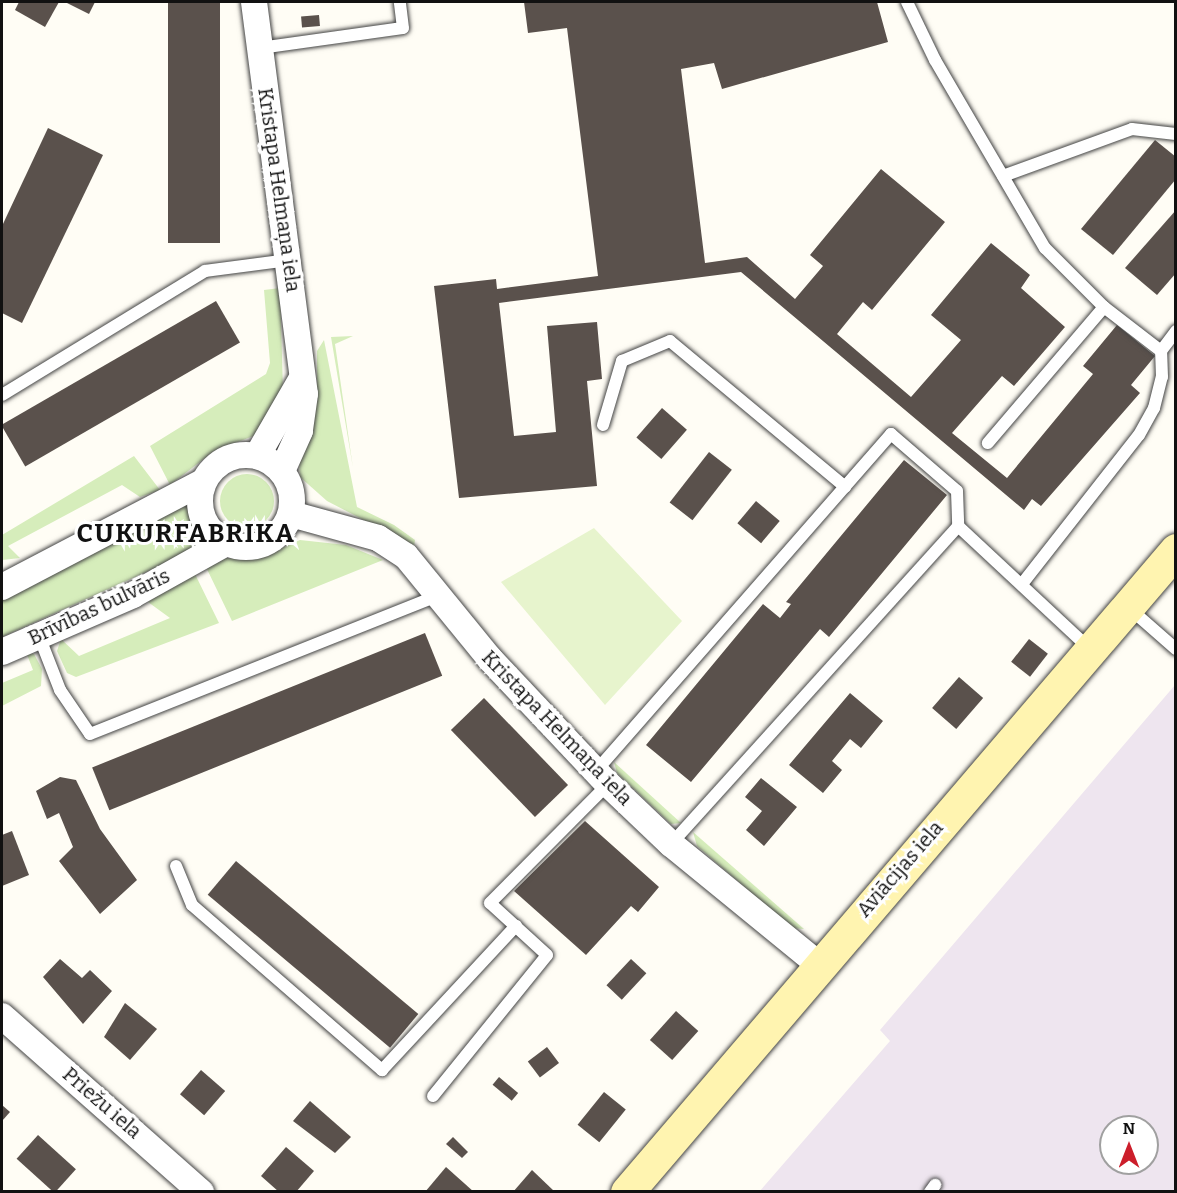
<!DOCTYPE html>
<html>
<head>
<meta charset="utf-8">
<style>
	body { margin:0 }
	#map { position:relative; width:1177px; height:1193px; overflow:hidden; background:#fffdf5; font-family:Bitter,serif }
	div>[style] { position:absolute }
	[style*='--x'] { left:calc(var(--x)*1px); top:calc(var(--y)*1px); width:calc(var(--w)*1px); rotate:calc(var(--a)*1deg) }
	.industrial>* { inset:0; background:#eee5ef }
	.green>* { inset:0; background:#d6edbb }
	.round { border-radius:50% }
	.pitch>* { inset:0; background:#e7f4cd }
	.building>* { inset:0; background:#5a514c; transform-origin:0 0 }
	.roads { filter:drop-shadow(0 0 2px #444) drop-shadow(0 0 2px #444) }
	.service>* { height:12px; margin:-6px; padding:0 6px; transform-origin:6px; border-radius:6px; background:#fff }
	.minor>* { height:26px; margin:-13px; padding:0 13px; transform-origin:13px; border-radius:13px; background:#fff }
	.minor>.ring { margin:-13px; padding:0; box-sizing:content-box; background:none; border:26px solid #fff; border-radius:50% }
	.secondary>* { height:33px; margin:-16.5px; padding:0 16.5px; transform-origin:16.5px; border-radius:16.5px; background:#fff4b0 }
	span { translate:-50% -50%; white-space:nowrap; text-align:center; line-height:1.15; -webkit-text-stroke:6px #fff; paint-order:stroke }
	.street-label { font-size:20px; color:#111 }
	.district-label { font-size:26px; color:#111; font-weight:700; letter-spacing:1.5px }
	.frame { position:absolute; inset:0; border:3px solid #111; pointer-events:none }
	.north { position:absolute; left:1099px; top:1115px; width:60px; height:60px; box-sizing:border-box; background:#fff; border:2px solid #a0a0a0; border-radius:50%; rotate:0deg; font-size:16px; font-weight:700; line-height:24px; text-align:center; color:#111 }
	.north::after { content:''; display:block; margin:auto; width:21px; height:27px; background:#cc1e2b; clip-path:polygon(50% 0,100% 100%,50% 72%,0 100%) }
</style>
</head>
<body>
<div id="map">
	<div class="industrial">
		<div style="clip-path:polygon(evenodd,1175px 685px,1175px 1191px,759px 1192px,890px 1041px,880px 1030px,1175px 685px,1111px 1127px,1147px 1127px,1147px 1163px,1111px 1163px,1111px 1127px)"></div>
	</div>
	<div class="green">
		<div style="clip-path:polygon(280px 288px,283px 391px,256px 435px,214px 451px,170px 485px,150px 446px,266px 374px,270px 363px,264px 290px)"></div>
		<div style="clip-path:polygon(353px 336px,335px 344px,353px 468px,331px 337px)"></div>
		<div style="clip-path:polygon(324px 340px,357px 507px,394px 525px,415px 540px,414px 546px,327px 501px,300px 477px,299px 457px,317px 397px,317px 351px)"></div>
		<div style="clip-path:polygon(134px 456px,160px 490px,140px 497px,122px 485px,8px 546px,20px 558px,2px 560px,2px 535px)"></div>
		<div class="round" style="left:220px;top:474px;width:54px;height:54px"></div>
		<div style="clip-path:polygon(187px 498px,206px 545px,2px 637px,2px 598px)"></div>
		<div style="clip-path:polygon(300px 540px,346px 545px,383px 560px,232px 621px,205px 565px,221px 558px,257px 559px)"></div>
		<div style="clip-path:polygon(194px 572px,219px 623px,76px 677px,67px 673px,57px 651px,61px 639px,79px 656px,170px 618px,148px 602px)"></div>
		<div style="clip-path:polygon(26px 652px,34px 654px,42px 669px,41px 686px,2px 706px,2px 683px,33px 670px)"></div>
		<div style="clip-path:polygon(614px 762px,681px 823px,671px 824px,617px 773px)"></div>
		<div style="clip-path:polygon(693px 832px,804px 929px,792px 928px,697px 846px)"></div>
	</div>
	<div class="pitch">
		<div style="clip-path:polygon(594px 528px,682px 621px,605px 705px,501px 582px)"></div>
	</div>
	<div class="building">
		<div style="clip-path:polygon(19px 2px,59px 2px,45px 27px,15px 10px)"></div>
		<div style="clip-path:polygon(65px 2px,95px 2px,89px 14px)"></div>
		<div style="left:168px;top:2px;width:52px;height:241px"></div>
		<div style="clip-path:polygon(524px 2px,877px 2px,888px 42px,722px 89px,714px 63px,681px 69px,705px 263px,747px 257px,795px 299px,823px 266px,810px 255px,881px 169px,945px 222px,872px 310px,863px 302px,837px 334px,911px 397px,961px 340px,931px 315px,991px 243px,1030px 275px,1021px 288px,1065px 327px,1014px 386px,1002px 376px,952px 433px,1007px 478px,1093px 374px,1083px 366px,1117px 325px,1155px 356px,1131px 385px,1140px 393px,1041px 506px,1032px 499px,1024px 510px,741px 272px,499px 303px,514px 436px,556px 432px,547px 326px,597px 322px,602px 379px,587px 381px,597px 486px,459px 498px,434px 286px,496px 279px,497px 289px,598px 276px,567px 28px,528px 33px)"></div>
		<div style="left:319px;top:15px;width:11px;height:18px;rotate:85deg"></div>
		<div style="clip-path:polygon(48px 128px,103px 155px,22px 323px,2px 313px,2px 226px)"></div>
		<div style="clip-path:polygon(1155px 140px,1176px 157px,1176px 179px,1113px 255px,1081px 229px)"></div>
		<div style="clip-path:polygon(1176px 210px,1176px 273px,1157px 295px,1125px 268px)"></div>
		<div style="left:216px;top:301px;width:48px;height:248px;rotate:60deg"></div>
		<div style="left:662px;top:408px;width:33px;height:39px;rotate:41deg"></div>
		<div style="left:709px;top:452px;width:29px;height:64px;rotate:38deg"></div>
		<div style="clip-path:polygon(904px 460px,947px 495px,829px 637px,820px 629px,691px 782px,646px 745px,763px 604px,780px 618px,791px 604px,786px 602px)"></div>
		<div style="left:756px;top:501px;width:31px;height:29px;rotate:40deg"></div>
		<div style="left:425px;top:633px;width:46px;height:359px;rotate:68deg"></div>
		<div style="left:1029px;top:639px;width:24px;height:29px;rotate:38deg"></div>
		<div style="left:959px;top:677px;width:32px;height:41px;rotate:41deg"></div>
		<div style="clip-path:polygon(850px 693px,883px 721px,861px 748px,850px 739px,832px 761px,842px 770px,823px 793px,789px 765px)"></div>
		<div style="left:484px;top:698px;width:121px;height:46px;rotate:46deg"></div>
		<div style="clip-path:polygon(60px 777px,76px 780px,100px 829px,137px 880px,100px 914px,59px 861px,73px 847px,59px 813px,47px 819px,36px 791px)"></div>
		<div style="clip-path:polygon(761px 778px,797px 807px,764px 846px,746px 830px,762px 811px,745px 797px)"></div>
		<div style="clip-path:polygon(585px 821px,659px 887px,638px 912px,631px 906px,586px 955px,514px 891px)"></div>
		<div style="clip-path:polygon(12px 831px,29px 875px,2px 886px,2px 835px)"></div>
		<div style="left:236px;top:861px;width:238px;height:44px;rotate:40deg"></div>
		<div style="clip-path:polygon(60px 959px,82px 978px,90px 970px,112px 991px,83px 1024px,43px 977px)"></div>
		<div style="left:631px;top:959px;width:21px;height:36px;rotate:43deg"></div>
		<div style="clip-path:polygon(125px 1003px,157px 1029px,130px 1060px,104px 1037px)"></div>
		<div style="left:676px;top:1011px;width:30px;height:39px;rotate:42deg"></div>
		<div style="left:547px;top:1047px;width:20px;height:24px;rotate:53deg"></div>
		<div style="left:201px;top:1070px;width:32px;height:32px;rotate:41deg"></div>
		<div style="left:499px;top:1077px;width:25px;height:10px;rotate:40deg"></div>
		<div style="left:604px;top:1092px;width:28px;height:42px;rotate:39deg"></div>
		<div style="clip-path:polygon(310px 1101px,351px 1137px,335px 1153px,293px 1121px)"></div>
		<div style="clip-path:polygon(2px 1105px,10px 1112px,2px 1121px)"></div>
		<div style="left:38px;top:1135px;width:51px;height:32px;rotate:42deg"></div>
		<div style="clip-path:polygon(453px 1137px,468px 1152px,462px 1158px,446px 1144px)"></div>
		<div style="clip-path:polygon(286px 1147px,314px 1171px,296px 1192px,279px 1192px,261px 1176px)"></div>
		<div style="clip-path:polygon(446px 1167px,474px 1192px,425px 1192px)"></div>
		<div style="clip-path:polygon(532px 1170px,555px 1192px,513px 1192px)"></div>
	</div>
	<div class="roads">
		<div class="service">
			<div style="--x:907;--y:2;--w:64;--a:64.2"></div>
			<div style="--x:935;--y:60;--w:218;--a:59.7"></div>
			<div style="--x:1045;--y:248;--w:83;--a:45"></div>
			<div style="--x:1104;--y:307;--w:179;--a:130.5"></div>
			<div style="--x:260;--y:48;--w:144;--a:-8"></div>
			<div style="--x:403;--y:28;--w:26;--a:-97"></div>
			<div style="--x:1003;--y:176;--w:137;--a:-20"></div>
			<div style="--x:1132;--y:129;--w:44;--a:6.5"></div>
			<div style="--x:1104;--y:307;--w:72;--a:37.7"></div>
			<div style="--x:2;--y:395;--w:238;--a:-31.4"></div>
			<div style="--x:205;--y:271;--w:84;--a:-7.5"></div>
			<div style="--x:603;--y:425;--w:67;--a:-73.5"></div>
			<div style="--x:622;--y:361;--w:52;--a:-22.6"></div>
			<div style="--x:670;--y:341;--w:228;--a:39.8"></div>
			<div style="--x:1022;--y:584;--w:189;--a:-51.9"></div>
			<div style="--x:1139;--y:435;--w:31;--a:-61"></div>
			<div style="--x:1154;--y:408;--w:32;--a:-76"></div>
			<div style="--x:1162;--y:377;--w:26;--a:-92"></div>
			<div style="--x:1161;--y:351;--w:25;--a:-53"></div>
			<div style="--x:1128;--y:607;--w:64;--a:41.2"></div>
			<div style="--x:39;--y:636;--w:58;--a:68.7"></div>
			<div style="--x:60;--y:690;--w:53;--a:55.7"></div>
			<div style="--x:90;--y:734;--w:373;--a:-21.7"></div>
			<div style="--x:596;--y:771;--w:448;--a:-48.8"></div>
			<div style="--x:891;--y:434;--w:87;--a:40.8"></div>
			<div style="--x:957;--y:491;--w:35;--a:88"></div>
			<div style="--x:671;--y:844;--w:428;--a:-47.9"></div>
			<div style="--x:958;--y:526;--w:179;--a:43"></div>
			<div style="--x:176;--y:866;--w:42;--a:67.7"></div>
			<div style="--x:192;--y:905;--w:252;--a:41"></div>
			<div style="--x:382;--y:1070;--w:197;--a:-47.1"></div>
			<div style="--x:433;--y:1096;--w:181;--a:-51"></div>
			<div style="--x:547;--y:955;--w:77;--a:-137.6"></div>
			<div style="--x:490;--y:903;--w:168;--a:-45.2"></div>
			<div style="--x:930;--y:1192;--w:9;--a:-54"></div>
		</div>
		<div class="minor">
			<div style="--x:254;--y:2;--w:395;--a:82.6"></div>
			<div style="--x:305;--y:394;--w:37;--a:98"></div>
			<div style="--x:300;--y:431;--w:44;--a:114.2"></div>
			<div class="ring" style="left:200px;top:455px;width:66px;height:66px"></div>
			<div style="--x:257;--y:456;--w:90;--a:-60"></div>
			<div style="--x:291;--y:514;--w:90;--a:15.4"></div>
			<div style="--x:378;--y:538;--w:33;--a:33"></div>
			<div style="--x:406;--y:556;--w:133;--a:50.8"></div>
			<div style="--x:490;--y:659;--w:172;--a:46.7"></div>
			<div style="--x:608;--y:784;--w:87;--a:43.6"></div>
			<div style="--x:671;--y:844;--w:190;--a:39.2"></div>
			<div style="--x:2;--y:587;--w:227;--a:-27.6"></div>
			<div style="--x:2;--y:652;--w:143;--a:-23.5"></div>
			<div style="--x:133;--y:595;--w:107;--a:-29.2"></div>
			<div style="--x:2;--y:1016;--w:266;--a:41.5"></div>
		</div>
		<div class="secondary">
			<div style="--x:627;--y:1192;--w:845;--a:-49.46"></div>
		</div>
	</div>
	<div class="street-label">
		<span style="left:279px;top:190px;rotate:82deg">Kristapa Helmaņa iela</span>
		<span style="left:99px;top:607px;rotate:-25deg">Brīvības bulvāris</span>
		<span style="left:557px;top:728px;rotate:46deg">Kristapa Helmaņa iela</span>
		<span style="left:900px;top:869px;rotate:-49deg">Aviācijas iela</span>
		<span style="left:102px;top:1103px;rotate:41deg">Priežu iela</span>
	</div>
	<div class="district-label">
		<span style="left:186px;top:534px">CUKURFABRIKA</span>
	</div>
	<div class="frame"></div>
	<div class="north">N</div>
</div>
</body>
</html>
